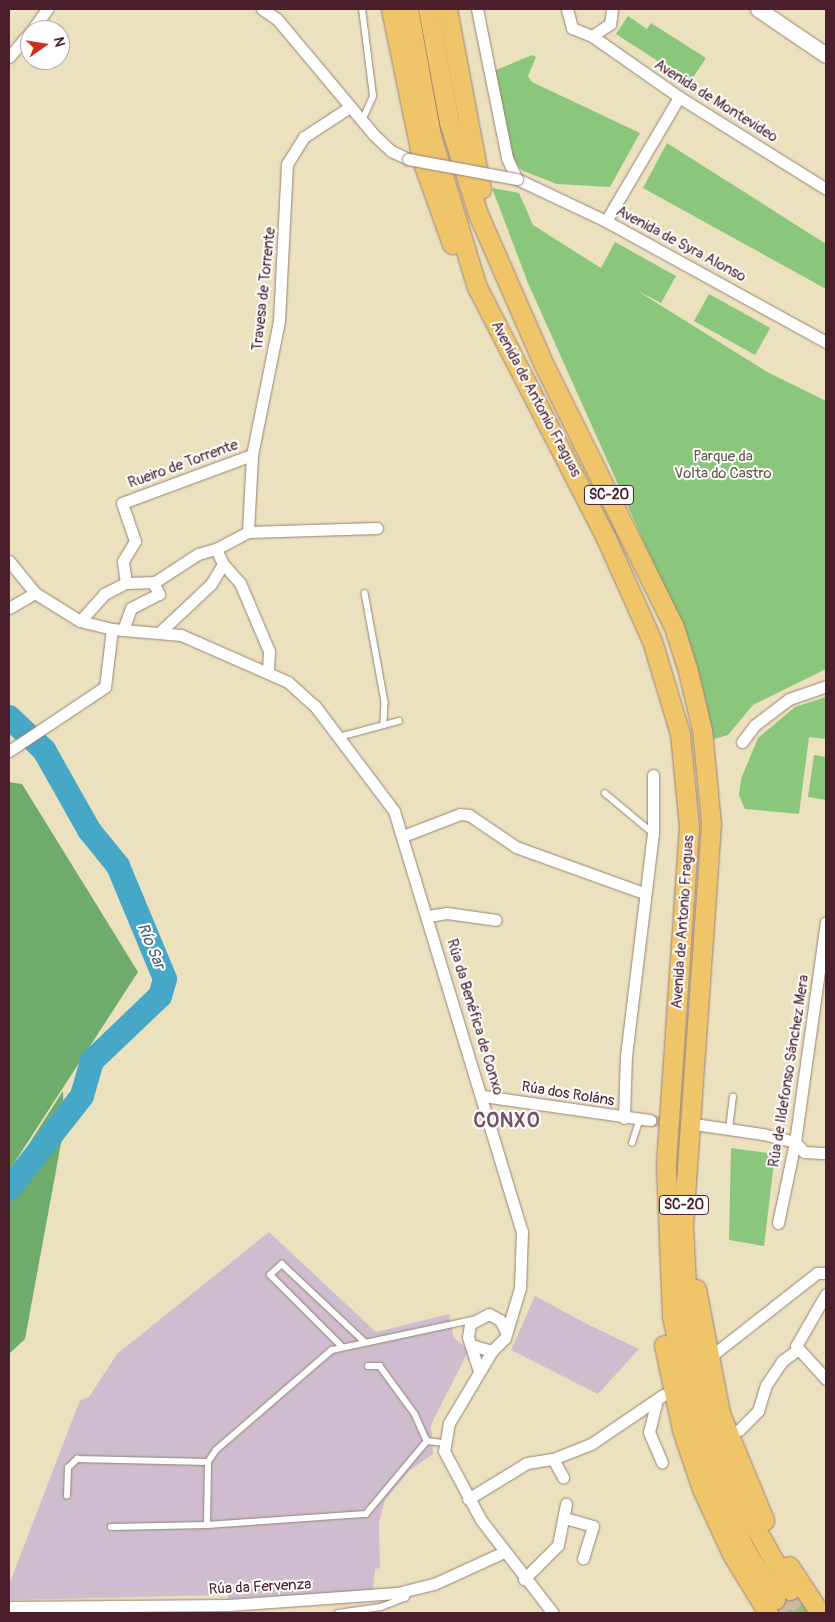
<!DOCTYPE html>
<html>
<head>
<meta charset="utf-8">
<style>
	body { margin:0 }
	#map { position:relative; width:835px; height:1622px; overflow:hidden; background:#ebe1bf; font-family:Pangolin,sans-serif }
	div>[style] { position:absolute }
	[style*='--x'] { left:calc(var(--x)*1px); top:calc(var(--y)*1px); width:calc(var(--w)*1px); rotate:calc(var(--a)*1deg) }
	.industrial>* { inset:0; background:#cfbdcf }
	.green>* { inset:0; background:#8ac67b; transform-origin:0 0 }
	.forest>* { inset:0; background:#6fab6b }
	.river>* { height:24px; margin:-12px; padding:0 12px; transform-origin:12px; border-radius:12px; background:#47a7c7 }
	.minor-tunnel>* { height:11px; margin-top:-5.5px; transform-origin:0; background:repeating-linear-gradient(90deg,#cbbaa1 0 11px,transparent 0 16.5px) }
	.trunk-tunnel>* { height:19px; margin-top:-9.5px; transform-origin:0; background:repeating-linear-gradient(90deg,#cbbaa1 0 19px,transparent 0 28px) }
	.roads { filter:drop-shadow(0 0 1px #9a8075) drop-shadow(0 0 1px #9a8075) }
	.service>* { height:5.5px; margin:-2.75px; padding:0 2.75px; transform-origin:2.75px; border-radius:2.75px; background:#fff }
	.minor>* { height:11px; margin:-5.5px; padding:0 5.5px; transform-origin:5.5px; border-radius:5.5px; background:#fff }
	.tertiary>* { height:15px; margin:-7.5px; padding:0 7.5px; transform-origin:7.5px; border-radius:7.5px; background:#fff }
	.trunk>* { height:19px; margin:-9.5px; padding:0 9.5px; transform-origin:9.5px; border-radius:9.5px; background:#f0c469 }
	.bridges { filter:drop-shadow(0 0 1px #9a8075) drop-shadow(0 0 1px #9a8075) }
	.minor-bridge>* { height:11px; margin:-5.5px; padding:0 5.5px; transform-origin:5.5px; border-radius:5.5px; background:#fff }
	span { translate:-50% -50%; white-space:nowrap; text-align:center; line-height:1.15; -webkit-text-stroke:4px #fff; paint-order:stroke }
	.shield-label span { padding:1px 4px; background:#fff; border:1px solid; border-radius:4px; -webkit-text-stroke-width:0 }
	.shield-label { font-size:14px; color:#4a1f2b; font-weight:700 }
	.street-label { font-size:15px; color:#4a1f2b }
	.park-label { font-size:15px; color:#605947 }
	.water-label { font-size:16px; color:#495c71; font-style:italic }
	.district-label { font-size:20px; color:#775169; font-weight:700; letter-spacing:1px }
	.frame { position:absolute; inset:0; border:10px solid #4a1f2b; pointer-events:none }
	.north { position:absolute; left:20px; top:20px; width:50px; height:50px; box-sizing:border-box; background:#fff; border:1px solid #b7a5aa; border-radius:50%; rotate:77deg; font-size:14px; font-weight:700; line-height:20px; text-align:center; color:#4a1f2b }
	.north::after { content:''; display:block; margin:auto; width:18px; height:22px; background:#c8321e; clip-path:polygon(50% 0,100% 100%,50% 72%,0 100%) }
</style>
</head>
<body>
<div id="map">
	<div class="industrial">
		<div style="clip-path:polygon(269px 1232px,376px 1332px,449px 1314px,454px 1338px,469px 1350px,431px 1425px,433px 1454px,410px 1470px,385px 1500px,379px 1523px,380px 1568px,375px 1569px,373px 1591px,228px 1599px,227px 1595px,9px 1600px,9px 1585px,80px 1400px,89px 1397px,117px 1354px)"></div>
		<div style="clip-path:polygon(535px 1296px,589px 1325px,639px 1349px,598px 1394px,511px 1350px)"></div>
	</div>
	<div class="green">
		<div style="clip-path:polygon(628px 16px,647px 29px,651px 23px,706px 58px,690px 82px,616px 34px)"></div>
		<div style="clip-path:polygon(532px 55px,536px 57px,528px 76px,532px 82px,640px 133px,610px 187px,557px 184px,523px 171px,514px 162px,494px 71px)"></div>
		<div style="clip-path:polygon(667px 143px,826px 244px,826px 289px,643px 188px)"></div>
		<div style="clip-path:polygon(492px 188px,519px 193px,533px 225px,601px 268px,615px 242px,676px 276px,661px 303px,636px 290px,767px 372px,826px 401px,826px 669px,753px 705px,728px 735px,714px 739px,689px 643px,528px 283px)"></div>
		<div style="left:709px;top:294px;width:70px;height:31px;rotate:29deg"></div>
		<div style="clip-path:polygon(826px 697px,826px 739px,809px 737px,799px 814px,745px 809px,739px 795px,741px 779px,758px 738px,795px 707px)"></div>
		<div style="clip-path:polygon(814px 755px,826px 757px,826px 800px,808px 797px)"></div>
		<div style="clip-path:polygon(731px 1148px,775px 1154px,764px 1246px,729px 1240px)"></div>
		<div style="clip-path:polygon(804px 1597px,814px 1613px,780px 1613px)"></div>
	</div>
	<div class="forest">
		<div style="clip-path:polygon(9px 782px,22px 784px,138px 972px,9px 1171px)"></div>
		<div style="clip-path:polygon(63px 1091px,64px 1127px,25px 1339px,9px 1354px,9px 1175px)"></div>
	</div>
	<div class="river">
		<div style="--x:9;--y:717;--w:48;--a:43.3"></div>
		<div style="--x:44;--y:750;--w:92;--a:60.6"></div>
		<div style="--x:89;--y:830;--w:46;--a:51.1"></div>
		<div style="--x:118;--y:866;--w:122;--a:67.4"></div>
		<div style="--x:165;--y:979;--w:18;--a:106"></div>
		<div style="--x:160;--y:996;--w:94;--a:136.3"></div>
		<div style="--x:92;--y:1061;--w:36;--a:106"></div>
		<div style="--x:82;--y:1096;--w:118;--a:128.1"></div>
	</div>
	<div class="minor-tunnel">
		<div style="--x:650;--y:1120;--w:45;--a:5.1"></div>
	</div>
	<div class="trunk-tunnel">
		<div style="--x:790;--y:1590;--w:28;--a:55"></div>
		<div style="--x:775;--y:1599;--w:17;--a:57"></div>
	</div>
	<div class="roads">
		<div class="service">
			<div style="--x:362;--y:121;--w:27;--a:-66"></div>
			<div style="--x:373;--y:96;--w:88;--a:-97.2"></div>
			<div style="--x:365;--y:593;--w:111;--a:79.6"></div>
			<div style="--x:385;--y:702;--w:22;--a:93"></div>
			<div style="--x:339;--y:737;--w:62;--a:-14.9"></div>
			<div style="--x:605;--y:793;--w:62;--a:39.8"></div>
			<div style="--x:729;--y:1129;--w:32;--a:-83"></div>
			<div style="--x:632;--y:1143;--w:25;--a:-72"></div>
			<div style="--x:341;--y:1346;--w:100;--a:-135"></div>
			<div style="--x:270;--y:1275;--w:16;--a:-43"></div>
			<div style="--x:282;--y:1264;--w:114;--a:43.2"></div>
			<div style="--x:368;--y:1366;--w:12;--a:0"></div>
			<div style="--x:380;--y:1366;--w:59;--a:53.9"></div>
			<div style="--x:415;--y:1414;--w:30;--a:66"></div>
			<div style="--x:67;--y:1496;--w:28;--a:-88"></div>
			<div style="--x:68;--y:1468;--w:13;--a:-45"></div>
			<div style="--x:77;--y:1459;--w:131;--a:1.3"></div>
			<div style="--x:207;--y:1525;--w:159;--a:-4"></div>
			<div style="--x:366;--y:1514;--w:95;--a:-50.1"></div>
			<div style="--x:427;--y:1441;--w:17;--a:7"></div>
			<div style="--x:111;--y:1527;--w:96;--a:-1.2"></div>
			<div style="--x:207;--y:1525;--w:63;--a:-89.1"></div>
			<div style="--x:208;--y:1462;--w:14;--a:-56"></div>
			<div style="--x:216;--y:1450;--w:153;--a:-40.8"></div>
			<div style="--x:332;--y:1350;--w:143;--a:-12.1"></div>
			<div style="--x:338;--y:1613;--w:43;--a:-7.9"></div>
			<div style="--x:381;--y:1607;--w:26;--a:-21"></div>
			<div style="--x:405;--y:1598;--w:8;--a:-60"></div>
		</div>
		<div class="minor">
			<div style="--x:262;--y:9;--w:18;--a:34"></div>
			<div style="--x:277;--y:19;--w:151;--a:50.1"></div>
			<div style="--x:374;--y:135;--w:23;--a:43"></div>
			<div style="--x:391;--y:151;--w:19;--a:25"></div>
			<div style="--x:477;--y:9;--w:152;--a:78.6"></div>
			<div style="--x:507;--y:158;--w:23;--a:65"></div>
			<div style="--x:517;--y:179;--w:98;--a:25.3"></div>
			<div style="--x:606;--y:221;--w:251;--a:28.8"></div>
			<div style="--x:567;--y:9;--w:20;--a:75"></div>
			<div style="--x:572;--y:28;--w:22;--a:22"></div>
			<div style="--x:592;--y:36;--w:22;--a:-34"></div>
			<div style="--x:610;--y:24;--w:15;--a:-82"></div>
			<div style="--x:32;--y:30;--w:26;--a:-54"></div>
			<div style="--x:592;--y:36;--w:106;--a:35"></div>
			<div style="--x:679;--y:97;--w:173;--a:32"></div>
			<div style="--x:9;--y:57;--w:33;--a:-50"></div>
			<div style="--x:606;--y:221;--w:144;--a:-59.5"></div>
			<div style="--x:248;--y:532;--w:77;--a:-87"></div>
			<div style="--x:252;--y:455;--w:137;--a:-78.6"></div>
			<div style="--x:279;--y:321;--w:157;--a:-87.1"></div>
			<div style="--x:287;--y:164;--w:32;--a:-58"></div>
			<div style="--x:304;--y:137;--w:55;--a:-33.1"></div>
			<div style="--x:9;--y:561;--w:41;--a:50.9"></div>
			<div style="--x:35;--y:593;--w:53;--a:31.9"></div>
			<div style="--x:80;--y:621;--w:33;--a:14"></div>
			<div style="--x:112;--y:629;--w:69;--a:5"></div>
			<div style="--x:181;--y:635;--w:117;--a:23.7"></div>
			<div style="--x:288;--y:682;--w:36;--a:42"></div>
			<div style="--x:315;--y:706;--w:131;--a:53"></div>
			<div style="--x:394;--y:811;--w:439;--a:73.1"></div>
			<div style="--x:522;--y:1231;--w:57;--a:92"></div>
			<div style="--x:520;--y:1288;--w:52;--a:106.7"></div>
			<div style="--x:505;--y:1338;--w:18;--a:135"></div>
			<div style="--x:492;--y:1351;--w:19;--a:-164"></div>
			<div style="--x:223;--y:564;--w:17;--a:-115"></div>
			<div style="--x:216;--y:549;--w:36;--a:-28"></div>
			<div style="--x:248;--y:532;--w:129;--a:-1.8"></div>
			<div style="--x:223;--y:564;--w:25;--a:48"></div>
			<div style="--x:240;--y:583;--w:74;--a:66.9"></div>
			<div style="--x:269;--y:651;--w:20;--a:93"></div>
			<div style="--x:126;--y:583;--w:22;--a:-98"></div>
			<div style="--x:123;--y:561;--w:23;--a:-59"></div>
			<div style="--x:135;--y:541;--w:40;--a:-108.9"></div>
			<div style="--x:122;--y:503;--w:139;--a:-20.3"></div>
			<div style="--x:9;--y:608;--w:30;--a:-30"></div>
			<div style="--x:80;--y:621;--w:36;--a:-48"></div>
			<div style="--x:104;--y:594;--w:25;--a:-27"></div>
			<div style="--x:126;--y:583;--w:29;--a:-2"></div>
			<div style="--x:155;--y:582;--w:51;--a:-33.1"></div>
			<div style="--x:198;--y:554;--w:19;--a:-16"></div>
			<div style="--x:123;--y:630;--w:23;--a:-70"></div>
			<div style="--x:131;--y:608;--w:31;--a:-27"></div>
			<div style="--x:159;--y:594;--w:13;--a:-117"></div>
			<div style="--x:160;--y:632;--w:70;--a:-43.3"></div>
			<div style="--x:211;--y:584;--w:23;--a:-59"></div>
			<div style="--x:742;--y:742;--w:21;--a:-53"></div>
			<div style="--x:755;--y:725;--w:43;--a:-37.4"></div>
			<div style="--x:789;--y:699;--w:39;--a:-19"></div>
			<div style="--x:9;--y:751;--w:115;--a:-33.7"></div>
			<div style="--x:105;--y:687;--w:58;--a:-83.1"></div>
			<div style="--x:403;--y:836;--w:61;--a:-21.1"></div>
			<div style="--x:460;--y:814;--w:9;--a:6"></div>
			<div style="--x:469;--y:815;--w:57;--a:34.2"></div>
			<div style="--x:516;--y:847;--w:136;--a:19.8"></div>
			<div style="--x:428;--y:916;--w:19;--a:-9"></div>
			<div style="--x:447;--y:913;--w:49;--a:8.1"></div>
			<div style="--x:483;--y:1096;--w:169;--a:8.2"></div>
			<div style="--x:624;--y:1118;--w:62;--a:-88.2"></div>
			<div style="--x:626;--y:1056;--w:224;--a:-83.1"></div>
			<div style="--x:653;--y:834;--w:59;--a:-90"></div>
			<div style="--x:701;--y:1125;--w:63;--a:8.3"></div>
			<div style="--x:763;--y:1134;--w:33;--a:14"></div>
			<div style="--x:795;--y:1142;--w:13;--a:48"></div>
			<div style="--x:804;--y:1152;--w:22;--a:3"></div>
			<div style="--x:778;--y:1223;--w:83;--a:-78.1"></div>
			<div style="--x:795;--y:1142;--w:222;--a:-82"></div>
			<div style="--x:826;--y:1294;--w:60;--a:120"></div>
			<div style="--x:796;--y:1346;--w:45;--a:47.7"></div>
			<div style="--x:492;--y:1351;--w:84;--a:120.8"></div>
			<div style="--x:449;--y:1423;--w:28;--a:100"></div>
			<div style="--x:444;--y:1451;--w:78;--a:61.8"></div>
			<div style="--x:481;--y:1520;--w:118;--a:52.3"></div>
			<div style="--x:715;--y:1353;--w:130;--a:-38.1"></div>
			<div style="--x:817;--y:1273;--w:9;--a:0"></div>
			<div style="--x:479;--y:1371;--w:36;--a:-108"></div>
			<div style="--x:468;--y:1337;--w:13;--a:-81"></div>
			<div style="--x:470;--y:1324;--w:21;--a:-28"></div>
			<div style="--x:489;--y:1314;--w:13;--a:29"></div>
			<div style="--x:500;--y:1320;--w:11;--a:63"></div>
			<div style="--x:657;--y:1400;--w:33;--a:104"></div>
			<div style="--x:649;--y:1432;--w:33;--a:67"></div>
			<div style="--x:739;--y:1430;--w:27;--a:-45"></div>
			<div style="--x:758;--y:1411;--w:27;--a:-73"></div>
			<div style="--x:766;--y:1385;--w:29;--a:-56"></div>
			<div style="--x:782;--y:1361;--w:19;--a:-36"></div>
			<div style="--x:553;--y:1459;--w:21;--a:61"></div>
			<div style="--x:468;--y:1499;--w:69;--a:-31.4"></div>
			<div style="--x:527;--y:1463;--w:26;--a:-9"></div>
			<div style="--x:553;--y:1459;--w:41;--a:-21.5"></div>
			<div style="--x:591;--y:1444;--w:87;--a:-34.2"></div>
			<div style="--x:565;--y:1518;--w:29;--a:16"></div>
			<div style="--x:593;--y:1526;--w:34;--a:107"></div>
			<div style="--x:524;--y:1579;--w:48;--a:-45"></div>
			<div style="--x:558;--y:1545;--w:42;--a:-79"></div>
			<div style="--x:9;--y:1607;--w:220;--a:-0.5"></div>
			<div style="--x:229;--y:1605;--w:168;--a:-4.1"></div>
			<div style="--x:397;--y:1593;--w:38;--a:-14"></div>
			<div style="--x:434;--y:1584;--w:77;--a:-24.6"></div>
		</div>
		<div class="tertiary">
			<div style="--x:758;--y:9;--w:82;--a:34.1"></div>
		</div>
		<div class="trunk">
			<div style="--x:391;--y:9;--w:157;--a:78.3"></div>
			<div style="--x:423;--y:163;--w:86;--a:70.3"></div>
			<div style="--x:408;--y:9;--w:129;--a:79.7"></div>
			<div style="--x:431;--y:136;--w:158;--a:73.1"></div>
			<div style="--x:477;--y:287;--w:282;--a:62.8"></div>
			<div style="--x:606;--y:538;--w:113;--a:65.9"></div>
			<div style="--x:652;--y:641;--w:97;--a:73.2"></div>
			<div style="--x:680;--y:734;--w:92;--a:84.4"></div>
			<div style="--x:689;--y:826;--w:341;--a:93.9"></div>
			<div style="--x:666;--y:1166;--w:151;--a:87.7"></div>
			<div style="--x:672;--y:1317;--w:137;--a:77.4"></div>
			<div style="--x:702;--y:1451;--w:106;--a:66.6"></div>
			<div style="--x:744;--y:1548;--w:60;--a:58.7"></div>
			<div style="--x:428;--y:9;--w:115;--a:79.5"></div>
			<div style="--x:449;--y:122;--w:96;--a:72.5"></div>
			<div style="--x:478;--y:214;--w:165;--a:66.4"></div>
			<div style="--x:544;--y:365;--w:292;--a:63.6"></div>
			<div style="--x:674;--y:627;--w:46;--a:72.3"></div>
			<div style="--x:688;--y:671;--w:61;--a:76.7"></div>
			<div style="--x:702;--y:730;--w:94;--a:84.5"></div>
			<div style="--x:711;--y:824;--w:403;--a:94"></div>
			<div style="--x:683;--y:1226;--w:94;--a:87"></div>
			<div style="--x:688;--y:1320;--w:93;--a:78.8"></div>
			<div style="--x:706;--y:1411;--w:49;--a:70.8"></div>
			<div style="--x:722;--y:1457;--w:47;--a:67.3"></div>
			<div style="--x:740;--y:1500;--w:103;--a:60.9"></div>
			<div style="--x:447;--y:9;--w:183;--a:79.3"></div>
			<div style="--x:696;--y:1289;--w:126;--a:79"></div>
			<div style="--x:720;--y:1413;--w:116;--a:67.6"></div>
			<div style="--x:664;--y:1345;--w:87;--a:78"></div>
			<div style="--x:682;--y:1430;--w:62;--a:71.3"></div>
			<div style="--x:702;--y:1489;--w:72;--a:65.2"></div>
			<div style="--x:732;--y:1554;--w:69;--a:58.6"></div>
			<div style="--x:789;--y:1566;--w:56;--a:56.6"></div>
		</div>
	</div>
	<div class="bridges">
		<div class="minor-bridge">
			<div style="--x:408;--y:159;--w:111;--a:10.4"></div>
		</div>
	</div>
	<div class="shield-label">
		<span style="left:609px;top:495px">SC-20</span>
		<span style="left:684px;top:1205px">SC-20</span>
	</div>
	<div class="street-label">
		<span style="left:716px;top:101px;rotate:32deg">Avenida de Montevideo</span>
		<span style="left:681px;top:244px;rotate:28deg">Avenida de Syra Alonso</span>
		<span style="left:264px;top:289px;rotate:-84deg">Travesa de Torrente</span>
		<span style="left:536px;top:399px;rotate:62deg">Avenida de Antonio Fraguas</span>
		<span style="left:183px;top:464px;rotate:-20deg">Rueiro de Torrente</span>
		<span style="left:683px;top:922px;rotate:-86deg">Avenida de Antonio Fraguas</span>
		<span style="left:475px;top:1017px;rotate:73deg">Rúa da Benéfica de Conxo</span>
		<span style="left:789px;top:1071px;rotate:-81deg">Rúa de Ildefonso Sánchez Mera</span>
		<span style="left:568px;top:1094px;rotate:9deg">Rúa dos Roláns</span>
		<span style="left:260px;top:1587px;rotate:-3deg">Rúa da Fervenza</span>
	</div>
	<div class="park-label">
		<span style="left:723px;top:465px">Parque da<br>Volta do Castro</span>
	</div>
	<div class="water-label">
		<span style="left:151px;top:946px;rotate:67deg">Río Sar</span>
	</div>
	<div class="district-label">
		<span style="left:507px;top:1120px">CONXO</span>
	</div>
	<div class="frame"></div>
	<div class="north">N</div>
</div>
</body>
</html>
